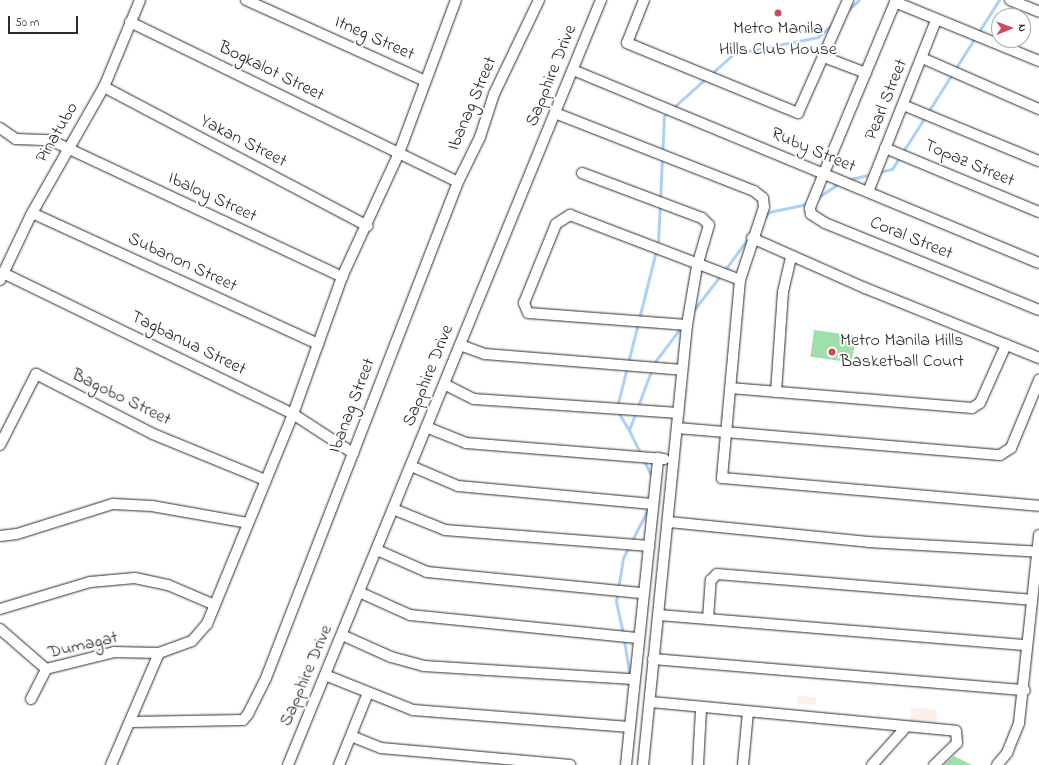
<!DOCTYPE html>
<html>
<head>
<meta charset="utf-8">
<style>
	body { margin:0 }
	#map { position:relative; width:1039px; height:765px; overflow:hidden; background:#fff; font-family:"Indie Flower",sans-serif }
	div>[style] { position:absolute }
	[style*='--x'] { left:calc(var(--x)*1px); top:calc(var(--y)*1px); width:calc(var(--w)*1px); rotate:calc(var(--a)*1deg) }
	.built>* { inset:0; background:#fdf0ea; transform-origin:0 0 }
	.green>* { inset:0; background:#9de0aa; transform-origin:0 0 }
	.stream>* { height:3px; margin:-1.5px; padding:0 1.5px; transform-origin:1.5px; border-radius:1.5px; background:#add1f5 }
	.roads { filter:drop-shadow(0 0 1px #2b2b2b) drop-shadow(0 0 1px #2b2b2b) }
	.minor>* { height:10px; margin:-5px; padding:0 5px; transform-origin:5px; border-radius:5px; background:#fff }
	.dots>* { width:11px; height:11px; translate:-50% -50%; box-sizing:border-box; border:2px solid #fff; border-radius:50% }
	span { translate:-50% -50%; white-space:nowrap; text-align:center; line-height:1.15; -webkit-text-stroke:4px #fff; paint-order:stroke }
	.poi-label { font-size:18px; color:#2b2b2b }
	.left { translate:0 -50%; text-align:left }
	.street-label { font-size:18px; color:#2b2b2b }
	.north { position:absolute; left:991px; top:8px; width:40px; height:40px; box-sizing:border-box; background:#fff; border:1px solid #aaa; border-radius:50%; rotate:89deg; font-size:11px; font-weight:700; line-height:16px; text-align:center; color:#2b2b2b }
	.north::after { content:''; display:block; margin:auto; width:14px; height:18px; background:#d1495b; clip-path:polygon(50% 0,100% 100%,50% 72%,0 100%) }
	.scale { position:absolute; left:8px; top:16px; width:70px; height:18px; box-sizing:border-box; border:2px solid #2b2b2b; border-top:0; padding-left:5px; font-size:12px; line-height:14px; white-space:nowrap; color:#2b2b2b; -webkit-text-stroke:3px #fff; paint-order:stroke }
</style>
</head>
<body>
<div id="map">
	<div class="built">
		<div style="left:797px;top:696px;width:19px;height:8px;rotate:3deg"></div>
		<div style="left:911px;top:708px;width:26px;height:16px;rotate:2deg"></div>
	</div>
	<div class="green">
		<div style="left:814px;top:330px;width:42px;height:27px;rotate:8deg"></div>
		<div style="clip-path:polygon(954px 756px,972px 765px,944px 765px)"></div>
	</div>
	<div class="stream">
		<div style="--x:847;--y:11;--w:16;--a:-43"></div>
		<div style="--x:710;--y:75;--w:31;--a:-42"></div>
		<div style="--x:733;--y:54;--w:87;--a:-11.3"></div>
		<div style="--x:818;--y:37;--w:21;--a:-41"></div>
		<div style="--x:879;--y:172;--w:13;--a:-13"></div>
		<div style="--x:892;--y:169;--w:200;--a:-57.7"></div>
		<div style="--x:846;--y:180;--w:27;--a:-13"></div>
		<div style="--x:817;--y:198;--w:27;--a:-34"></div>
		<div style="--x:765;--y:217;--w:6;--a:-51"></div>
		<div style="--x:769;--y:212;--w:40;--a:-12"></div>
		<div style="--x:724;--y:271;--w:42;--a:-53.7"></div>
		<div style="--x:693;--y:311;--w:44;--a:-52.4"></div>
		<div style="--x:617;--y:407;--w:169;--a:-76"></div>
		<div style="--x:658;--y:243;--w:127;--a:-87.3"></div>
		<div style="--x:664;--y:116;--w:57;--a:-42.1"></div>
		<div style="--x:618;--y:412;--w:21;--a:59"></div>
		<div style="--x:652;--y:477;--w:52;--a:-116.1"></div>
		<div style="--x:629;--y:430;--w:72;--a:-69.5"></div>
		<div style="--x:654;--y:363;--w:46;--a:-52.9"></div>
		<div style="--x:623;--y:634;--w:33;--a:-102"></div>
		<div style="--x:616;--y:602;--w:45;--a:-81"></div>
		<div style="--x:623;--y:558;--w:57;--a:-63"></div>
		<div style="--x:624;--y:640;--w:37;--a:81"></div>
	</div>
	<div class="roads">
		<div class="minor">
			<div style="--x:246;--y:0;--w:194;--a:24.3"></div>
			<div style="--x:644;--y:0;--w:46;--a:111.6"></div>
			<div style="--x:627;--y:43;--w:185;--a:22.3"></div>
			<div style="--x:798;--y:113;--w:124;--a:-66.1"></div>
			<div style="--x:896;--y:0;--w:187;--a:112.6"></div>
			<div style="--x:824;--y:173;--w:38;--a:112"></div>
			<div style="--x:810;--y:208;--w:6;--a:81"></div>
			<div style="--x:811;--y:214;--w:17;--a:33"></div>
			<div style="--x:825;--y:223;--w:231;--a:22.1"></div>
			<div style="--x:1010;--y:0;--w:31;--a:22"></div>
			<div style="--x:895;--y:2;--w:156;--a:22.3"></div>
			<div style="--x:130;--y:22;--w:365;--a:26"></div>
			<div style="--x:824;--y:57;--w:45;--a:20.9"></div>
			<div style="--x:922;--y:58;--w:128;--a:23.6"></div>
			<div style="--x:573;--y:70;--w:504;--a:22.5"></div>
			<div style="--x:104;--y:87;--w:298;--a:27.8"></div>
			<div style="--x:903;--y:105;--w:147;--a:22.4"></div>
			<div style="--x:555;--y:113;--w:214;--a:21.4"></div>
			<div style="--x:754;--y:191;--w:11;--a:38"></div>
			<div style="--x:763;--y:198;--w:9;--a:84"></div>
			<div style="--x:764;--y:207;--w:77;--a:108.2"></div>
			<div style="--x:740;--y:280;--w:199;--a:95.2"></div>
			<div style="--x:722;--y:478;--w:318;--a:5"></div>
			<div style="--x:0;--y:128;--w:19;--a:35"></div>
			<div style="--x:16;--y:139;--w:34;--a:2"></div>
			<div style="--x:50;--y:140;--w:323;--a:25.1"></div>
			<div style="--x:885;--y:148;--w:167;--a:22.6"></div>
			<div style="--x:582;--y:173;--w:128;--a:20.6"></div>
			<div style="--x:702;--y:218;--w:10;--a:45"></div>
			<div style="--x:709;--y:225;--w:43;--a:106.3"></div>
			<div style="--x:697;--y:266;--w:60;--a:99.6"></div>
			<div style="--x:687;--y:325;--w:442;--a:95.7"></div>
			<div style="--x:868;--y:192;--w:185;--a:-68.4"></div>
			<div style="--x:32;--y:213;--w:315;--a:24.6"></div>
			<div style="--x:752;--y:238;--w:124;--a:23.9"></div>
			<div style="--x:865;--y:288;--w:188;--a:21.9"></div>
			<div style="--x:3;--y:273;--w:322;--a:25.9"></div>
			<div style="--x:293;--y:414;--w:72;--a:33"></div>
			<div style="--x:0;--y:280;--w:74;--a:-64.5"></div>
			<div style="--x:32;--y:213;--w:145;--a:-60.3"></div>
			<div style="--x:104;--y:87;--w:94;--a:-67.5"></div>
			<div style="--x:687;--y:325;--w:159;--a:-175.7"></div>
			<div style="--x:528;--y:313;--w:11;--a:-112"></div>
			<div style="--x:524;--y:303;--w:85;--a:-67.9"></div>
			<div style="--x:556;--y:224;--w:17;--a:-33"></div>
			<div style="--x:570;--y:215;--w:182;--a:20.9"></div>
			<div style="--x:460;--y:345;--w:27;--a:20"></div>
			<div style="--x:485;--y:354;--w:198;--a:4.6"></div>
			<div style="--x:446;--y:385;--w:31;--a:27"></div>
			<div style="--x:474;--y:399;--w:205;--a:3.9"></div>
			<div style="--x:730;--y:388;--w:243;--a:4.7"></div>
			<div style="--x:972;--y:408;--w:9;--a:-32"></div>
			<div style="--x:980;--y:403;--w:64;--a:-65.9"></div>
			<div style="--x:776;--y:392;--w:100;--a:-86"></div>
			<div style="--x:783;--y:292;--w:36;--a:-77"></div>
			<div style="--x:426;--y:427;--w:43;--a:21.8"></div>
			<div style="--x:466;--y:443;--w:199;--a:4.6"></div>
			<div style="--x:677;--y:428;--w:324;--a:4.8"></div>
			<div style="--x:1000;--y:455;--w:13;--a:-32"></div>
			<div style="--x:1011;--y:448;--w:74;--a:-67.6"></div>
			<div style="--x:0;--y:445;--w:80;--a:-63.1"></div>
			<div style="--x:36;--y:374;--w:131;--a:27.1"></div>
			<div style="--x:153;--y:434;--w:121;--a:22.3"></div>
			<div style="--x:411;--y:466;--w:51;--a:23.1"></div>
			<div style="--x:458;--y:486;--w:195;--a:5.3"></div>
			<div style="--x:393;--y:509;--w:56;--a:22"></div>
			<div style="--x:445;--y:530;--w:205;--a:4.5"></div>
			<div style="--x:669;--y:522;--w:200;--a:5.7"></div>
			<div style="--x:868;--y:542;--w:171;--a:3.3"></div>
			<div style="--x:0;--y:536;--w:17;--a:-7"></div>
			<div style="--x:17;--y:534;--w:101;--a:-17.4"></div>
			<div style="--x:113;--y:504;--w:39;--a:3"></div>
			<div style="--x:152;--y:506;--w:97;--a:10"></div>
			<div style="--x:377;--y:550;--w:55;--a:23.7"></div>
			<div style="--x:427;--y:572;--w:217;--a:5.6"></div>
			<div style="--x:359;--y:592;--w:56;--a:24.3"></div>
			<div style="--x:410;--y:615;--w:228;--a:5.8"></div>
			<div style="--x:0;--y:609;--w:94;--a:-16.7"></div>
			<div style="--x:90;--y:582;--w:45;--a:-5.1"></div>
			<div style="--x:135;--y:578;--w:34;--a:12"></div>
			<div style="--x:168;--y:585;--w:51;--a:23.1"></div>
			<div style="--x:659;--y:615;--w:369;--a:4.7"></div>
			<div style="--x:708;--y:619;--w:39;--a:-86"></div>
			<div style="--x:711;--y:580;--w:8;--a:-45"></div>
			<div style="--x:717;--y:574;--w:315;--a:4.7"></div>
			<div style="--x:0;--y:629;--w:61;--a:41"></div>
			<div style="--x:342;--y:635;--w:54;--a:24.2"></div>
			<div style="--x:391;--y:657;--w:34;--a:15"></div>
			<div style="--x:424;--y:666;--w:209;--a:3.6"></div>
			<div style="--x:653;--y:659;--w:373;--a:4.8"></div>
			<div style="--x:325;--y:675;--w:95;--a:21.7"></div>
			<div style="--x:413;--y:710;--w:217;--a:4.5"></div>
			<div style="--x:31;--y:699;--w:34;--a:-63"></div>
			<div style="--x:46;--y:669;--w:70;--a:-14"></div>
			<div style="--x:114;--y:652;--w:45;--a:1.3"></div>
			<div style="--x:159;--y:653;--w:35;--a:-20"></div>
			<div style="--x:192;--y:641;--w:23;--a:-49"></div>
			<div style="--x:207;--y:624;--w:227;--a:-67.7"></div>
			<div style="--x:293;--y:414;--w:145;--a:-70.3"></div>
			<div style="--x:342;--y:277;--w:136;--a:-65.3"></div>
			<div style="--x:399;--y:153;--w:163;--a:-69.6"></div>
			<div style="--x:651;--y:702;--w:306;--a:5.4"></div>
			<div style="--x:956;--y:731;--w:12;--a:85"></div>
			<div style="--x:957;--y:743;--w:32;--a:136"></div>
			<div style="--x:131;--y:722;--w:112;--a:-1"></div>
			<div style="--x:243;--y:720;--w:8;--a:-50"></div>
			<div style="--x:248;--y:714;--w:40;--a:-63.4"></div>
			<div style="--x:266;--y:678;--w:532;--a:-68.84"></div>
			<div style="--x:458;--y:182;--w:50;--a:-63.9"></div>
			<div style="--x:480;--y:137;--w:45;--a:-72"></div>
			<div style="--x:494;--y:94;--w:104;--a:-64.4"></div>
			<div style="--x:351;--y:736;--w:32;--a:22"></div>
			<div style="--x:381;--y:748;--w:190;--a:5.1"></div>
			<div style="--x:111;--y:765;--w:122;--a:-66.8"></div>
			<div style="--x:288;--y:765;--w:827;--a:-67.75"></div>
			<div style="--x:339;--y:765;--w:78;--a:-68.1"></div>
			<div style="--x:626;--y:765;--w:309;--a:-84"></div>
			<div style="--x:698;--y:765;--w:56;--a:-86.9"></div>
			<div style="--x:743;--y:765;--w:53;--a:-84.6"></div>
			<div style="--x:872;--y:765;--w:51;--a:-48.2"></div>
			<div style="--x:997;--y:765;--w:16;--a:-50"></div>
			<div style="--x:1007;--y:753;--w:32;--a:-68"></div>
			<div style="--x:1019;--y:723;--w:189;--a:-83.9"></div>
		</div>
	</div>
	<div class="dots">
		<div style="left:778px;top:13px;background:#d1495b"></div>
		<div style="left:832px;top:352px;background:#d1495b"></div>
	</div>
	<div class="poi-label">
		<span style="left:778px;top:40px">Metro Manila<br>Hills Club House</span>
		<span class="left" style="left:840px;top:352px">Metro Manila Hills<br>Basketball Court</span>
	</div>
	<div class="street-label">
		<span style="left:374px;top:39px;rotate:24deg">Itneg Street</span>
		<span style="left:271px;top:72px;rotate:26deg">Bogkalot Street</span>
		<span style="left:552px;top:76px;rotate:-68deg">Sapphire Drive</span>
		<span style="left:887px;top:100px;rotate:-68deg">Pearl Street</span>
		<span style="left:473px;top:104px;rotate:-67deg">Ibanag Street</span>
		<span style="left:58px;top:133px;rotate:-60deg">Pinatubo</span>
		<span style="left:243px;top:142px;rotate:27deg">Yakan Street</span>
		<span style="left:813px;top:151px;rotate:23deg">Ruby Street</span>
		<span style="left:969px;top:164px;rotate:23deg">Topaz Street</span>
		<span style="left:212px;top:198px;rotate:25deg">Ibaloy Street</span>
		<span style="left:911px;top:239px;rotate:22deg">Coral Street</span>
		<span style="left:182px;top:263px;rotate:25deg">Subanon Street</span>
		<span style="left:188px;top:344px;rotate:26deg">Tagbanua Street</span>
		<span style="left:429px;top:376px;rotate:-68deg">Sapphire Drive</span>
		<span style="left:121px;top:398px;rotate:26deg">Bagobo Street</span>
		<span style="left:353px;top:406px;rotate:-69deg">Ibanag Street</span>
		<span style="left:83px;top:646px;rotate:-13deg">Dumagat</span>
		<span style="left:307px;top:676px;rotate:-67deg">Sapphire Drive</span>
	</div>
	<div class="north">N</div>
	<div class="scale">50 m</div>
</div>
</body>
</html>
